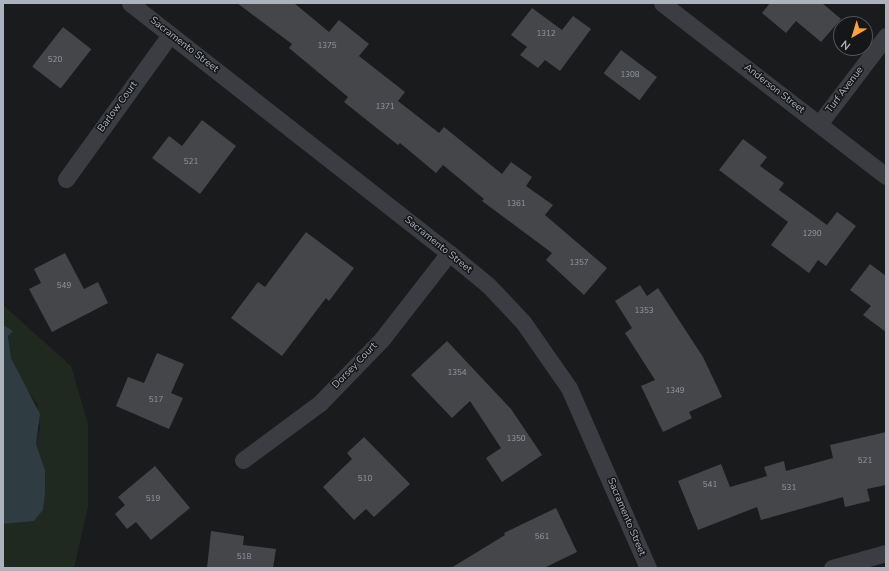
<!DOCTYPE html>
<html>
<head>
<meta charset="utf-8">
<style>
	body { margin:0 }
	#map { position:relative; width:889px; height:571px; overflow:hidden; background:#1a1b1d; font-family:"Nunito Sans",sans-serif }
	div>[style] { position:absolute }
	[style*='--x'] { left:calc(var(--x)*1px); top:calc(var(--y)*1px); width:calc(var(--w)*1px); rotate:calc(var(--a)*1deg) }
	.green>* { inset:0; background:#202920 }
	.water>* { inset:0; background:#2f3c42 }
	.building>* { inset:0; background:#44464a; transform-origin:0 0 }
	.street>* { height:17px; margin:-8.5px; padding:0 8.5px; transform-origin:8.5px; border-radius:8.5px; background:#3b3d42 }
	span { translate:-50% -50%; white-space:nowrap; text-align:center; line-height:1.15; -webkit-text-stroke:3px #151618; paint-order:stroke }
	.number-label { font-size:8px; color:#9398a0 }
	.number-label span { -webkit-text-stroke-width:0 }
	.street-label { font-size:10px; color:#adb3bd }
	.frame { position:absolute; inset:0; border:4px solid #adb3bd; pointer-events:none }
	.north { position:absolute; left:833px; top:16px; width:40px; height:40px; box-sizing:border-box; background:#151618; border:1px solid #52555a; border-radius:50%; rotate:218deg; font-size:11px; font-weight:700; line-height:16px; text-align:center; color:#adb3bd }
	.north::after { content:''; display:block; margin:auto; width:14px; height:18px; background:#fba435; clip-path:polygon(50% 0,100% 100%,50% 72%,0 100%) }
</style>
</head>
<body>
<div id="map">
	<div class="green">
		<div style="clip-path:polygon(3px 305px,71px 366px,88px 424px,88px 507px,74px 568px,3px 568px,3px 524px,34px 521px,43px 510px,45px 494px,45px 470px,36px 444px,40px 427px,37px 404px,25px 387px,11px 358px,8px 336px,13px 331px,3px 325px)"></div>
	</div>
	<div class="water">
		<div style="clip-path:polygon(3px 325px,13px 331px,8px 336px,11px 358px,40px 414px,36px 444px,45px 470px,45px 494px,43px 510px,34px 521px,3px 524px)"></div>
	</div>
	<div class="building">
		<div style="clip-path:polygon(237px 3px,294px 3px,329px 32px,339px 20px,369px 44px,359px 56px,405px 92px,398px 101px,439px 133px,444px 127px,502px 174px,511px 162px,532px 177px,526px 186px,553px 205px,545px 215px,607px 268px,584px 295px,546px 260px,552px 253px,482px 201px,484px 199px,443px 165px,436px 173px,400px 143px,398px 145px,344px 102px,348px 97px,289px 48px,292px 44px)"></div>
		<div style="clip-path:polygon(770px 3px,822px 3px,841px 19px,821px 42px,796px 21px,786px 33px,762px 13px)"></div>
		<div style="clip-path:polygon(532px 8px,562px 30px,573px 16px,591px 29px,560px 71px,545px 60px,538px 68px,520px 55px,527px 47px,511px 35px)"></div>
		<div style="left:63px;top:27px;width:36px;height:50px;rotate:38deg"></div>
		<div style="left:621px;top:50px;width:45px;height:29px;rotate:37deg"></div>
		<div style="clip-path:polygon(202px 120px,236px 146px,200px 194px,152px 158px,169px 136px,182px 146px)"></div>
		<div style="clip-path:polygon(743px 139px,767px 157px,760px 166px,784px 183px,779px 190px,827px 225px,837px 212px,856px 226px,826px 266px,818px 260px,809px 273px,771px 245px,788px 222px,719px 170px)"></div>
		<div style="clip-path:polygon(306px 232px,354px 268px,329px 301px,326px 298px,282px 356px,231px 318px,258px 282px,265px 287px)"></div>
		<div style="clip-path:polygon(65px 253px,84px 289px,98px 282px,108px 303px,52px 332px,29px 289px,41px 283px,34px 269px)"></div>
		<div style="clip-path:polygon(870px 264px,886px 276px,886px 332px,863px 315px,871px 306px,850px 290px)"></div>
		<div style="clip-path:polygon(640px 285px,647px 296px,658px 288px,703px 357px,722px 397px,689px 412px,692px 418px,663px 432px,641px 386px,655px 380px,625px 333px,632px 328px,615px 301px)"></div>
		<div style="clip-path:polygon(447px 341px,511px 409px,542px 455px,502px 482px,486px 458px,501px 448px,470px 401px,452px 418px,411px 375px)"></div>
		<div style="clip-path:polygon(157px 353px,184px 364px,171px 393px,183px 398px,169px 429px,116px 406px,128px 377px,144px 383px)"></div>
		<div style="clip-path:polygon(886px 432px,886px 485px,867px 489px,870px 501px,845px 507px,843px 497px,761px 520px,757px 507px,698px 530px,678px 481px,721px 464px,730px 487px,767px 476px,764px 467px,784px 461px,786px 471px,833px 458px,830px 445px)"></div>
		<div style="clip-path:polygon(364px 437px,410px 484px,374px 517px,366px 509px,354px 520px,323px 487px,352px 459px,347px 453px)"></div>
		<div style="clip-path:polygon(155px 466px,190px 508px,151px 540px,136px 522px,127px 529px,115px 514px,125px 505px,118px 497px)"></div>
		<div style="clip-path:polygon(556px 508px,577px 552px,544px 568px,451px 568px,505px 535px,504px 533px)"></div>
		<div style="clip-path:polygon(211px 531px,244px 536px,243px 545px,276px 549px,273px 568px,207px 568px)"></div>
	</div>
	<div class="street">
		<div style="--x:130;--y:3;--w:405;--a:38.1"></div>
		<div style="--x:449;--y:253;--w:50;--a:39.4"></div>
		<div style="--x:488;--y:285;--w:51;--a:46.6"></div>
		<div style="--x:523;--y:322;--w:80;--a:55.1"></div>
		<div style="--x:569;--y:388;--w:197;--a:66.3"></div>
		<div style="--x:662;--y:3;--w:283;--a:37.7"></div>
		<div style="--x:819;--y:124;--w:111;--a:-52.7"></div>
		<div style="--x:66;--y:179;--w:178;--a:-54.2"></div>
		<div style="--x:243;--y:460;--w:96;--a:-36.5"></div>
		<div style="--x:320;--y:403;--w:89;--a:-45.9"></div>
		<div style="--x:382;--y:339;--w:109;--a:-52.1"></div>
		<div style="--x:832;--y:568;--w:56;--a:-15.5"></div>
	</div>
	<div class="number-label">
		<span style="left:546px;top:34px">1312</span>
		<span style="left:327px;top:46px">1375</span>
		<span style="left:55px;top:60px">520</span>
		<span style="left:630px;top:75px">1308</span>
		<span style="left:385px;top:107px">1371</span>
		<span style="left:191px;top:162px">521</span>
		<span style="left:516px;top:204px">1361</span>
		<span style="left:812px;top:234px">1290</span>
		<span style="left:579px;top:263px">1357</span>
		<span style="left:64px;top:286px">549</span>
		<span style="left:644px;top:311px">1353</span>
		<span style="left:457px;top:373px">1354</span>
		<span style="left:675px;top:391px">1349</span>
		<span style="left:156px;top:400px">517</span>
		<span style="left:516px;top:439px">1350</span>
		<span style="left:865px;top:461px">521</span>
		<span style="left:365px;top:479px">510</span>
		<span style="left:710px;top:485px">541</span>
		<span style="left:789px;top:488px">531</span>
		<span style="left:153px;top:499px">519</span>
		<span style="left:542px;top:537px">561</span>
		<span style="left:244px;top:557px">518</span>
	</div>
	<div class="street-label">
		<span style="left:184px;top:45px;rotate:38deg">Sacramento Street</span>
		<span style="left:774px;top:89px;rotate:38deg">Anderson Street</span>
		<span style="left:845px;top:90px;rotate:-53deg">Turf Avenue</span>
		<span style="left:118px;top:107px;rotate:-54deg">Barlow Court</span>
		<span style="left:438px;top:245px;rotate:39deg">Sacramento Street</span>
		<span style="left:355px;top:366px;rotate:-46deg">Dorsey Court</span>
		<span style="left:626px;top:517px;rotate:67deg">Sacramento Street</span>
	</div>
	<div class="frame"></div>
	<div class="north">N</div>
</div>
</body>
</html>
